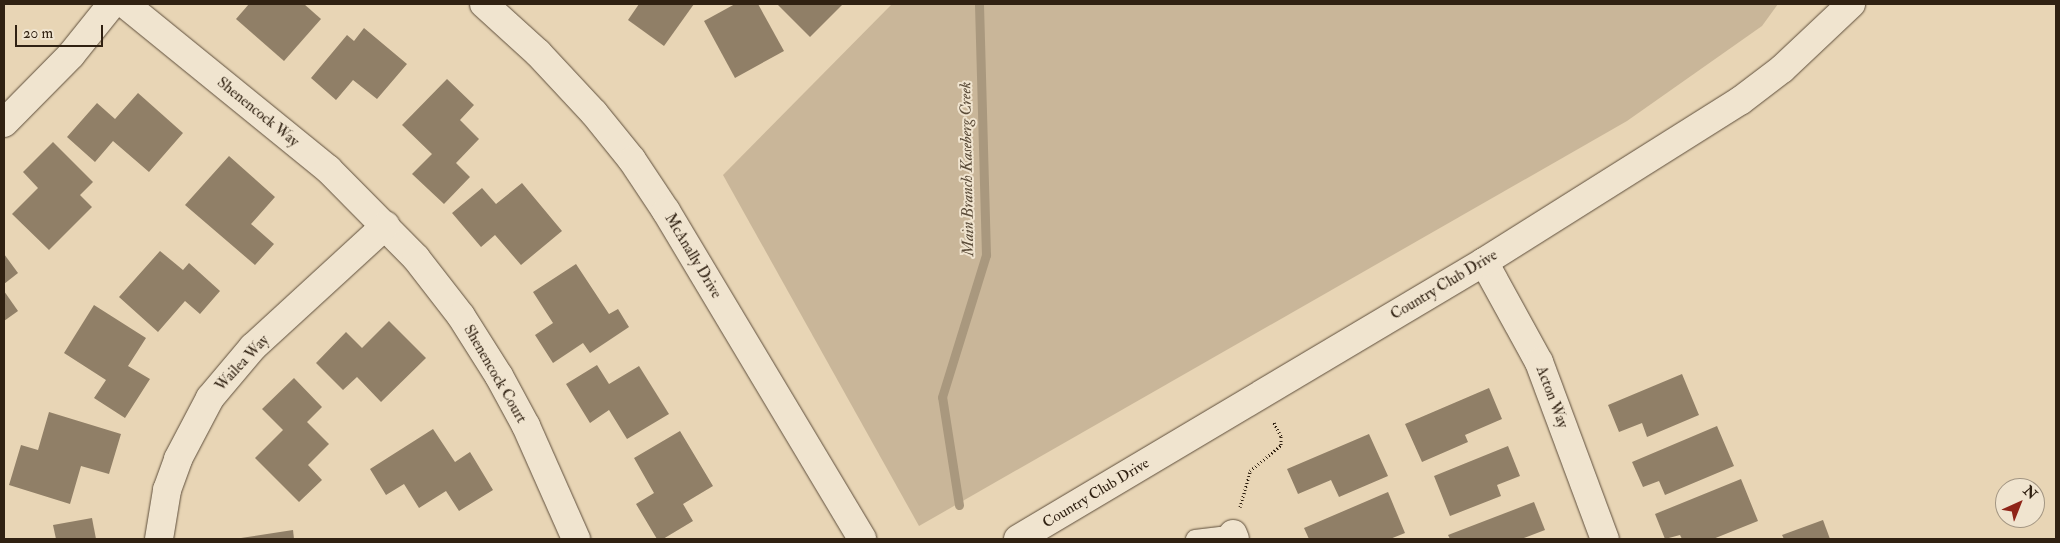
<!DOCTYPE html>
<html>
<head>
<meta charset="utf-8">
<style>
	body { margin:0 }
	#map { position:relative; width:2060px; height:543px; overflow:hidden; background:#e8d5b5; font-family:"IM FELL Double Pica",serif }
	div>[style] { position:absolute }
	[style*='--x'] { left:calc(var(--x)*1px); top:calc(var(--y)*1px); width:calc(var(--w)*1px); rotate:calc(var(--a)*1deg) }
	.green>* { inset:0; background:#c9b699 }
	.stream>* { height:9px; margin:-4.5px; padding:0 4.5px; transform-origin:4.5px; border-radius:4.5px; background:#a9987e }
	.building>* { inset:0; background:#907f67 }
	.path>* { height:3px; margin-top:-1.5px; transform-origin:0; background:repeating-linear-gradient(90deg,#302112 0 1px,transparent 0 3.5px) }
	.roads { filter:drop-shadow(0 0 1px #5e4e3b) drop-shadow(0 0 1px #5e4e3b) }
	.service>* { height:18px; margin:-9px; padding:0 9px; transform-origin:9px; border-radius:9px; background:#f0e4cf }
	.minor>* { height:28px; margin:-14px; padding:0 14px; transform-origin:14px; border-radius:14px; background:#f0e4cf }
	.tertiary>* { height:28px; margin:-14px; padding:0 14px; transform-origin:14px; border-radius:14px; background:#f0e4cf }
	span { translate:-50% -50%; white-space:nowrap; text-align:center; line-height:1.15; -webkit-text-stroke:4px #f0e4cf; paint-order:stroke }
	.street-label { font-size:15px; color:#302112 }
	.water-label { font-size:16px; color:#5a4b38; font-style:italic }
	.frame { position:absolute; inset:0; border:5px solid #302112; pointer-events:none }
	.north { position:absolute; left:1995px; top:478px; width:50px; height:50px; box-sizing:border-box; background:#f0e4cf; border:1px solid #a39683; border-radius:50%; rotate:44deg; font-size:14px; font-weight:700; line-height:20px; text-align:center; color:#302112 }
	.north::after { content:''; display:block; margin:auto; width:18px; height:22px; background:#8f2418; clip-path:polygon(50% 0,100% 100%,50% 72%,0 100%) }
	.scale { position:absolute; left:15px; top:25px; width:88px; height:22px; box-sizing:border-box; border:2px solid #302112; border-top:0; padding-left:6px; font-size:15px; line-height:18px; white-space:nowrap; color:#302112; -webkit-text-stroke:4px #f0e4cf; paint-order:stroke }
</style>
</head>
<body>
<div id="map">
	<div class="green">
		<div style="clip-path:polygon(892px 4px,1778px 4px,1762px 26px,1627px 121px,919px 526px,723px 175px)"></div>
	</div>
	<div class="stream">
		<div style="--x:959;--y:505;--w:109;--a:-98.9"></div>
		<div style="--x:942;--y:397;--w:149;--a:-72.8"></div>
		<div style="--x:986;--y:255;--w:251;--a:-91.6"></div>
	</div>
	<div class="building">
		<div style="clip-path:polygon(249px 4px,304px 4px,321px 19px,284px 61px,236px 19px)"></div>
		<div style="clip-path:polygon(639px 4px,694px 4px,664px 46px,628px 20px)"></div>
		<div style="clip-path:polygon(735px 4px,758px 4px,784px 51px,735px 78px,704px 21px)"></div>
		<div style="clip-path:polygon(777px 4px,843px 4px,810px 37px)"></div>
		<div style="clip-path:polygon(364px 28px,407px 64px,377px 99px,353px 80px,336px 100px,311px 78px,347px 35px,354px 41px)"></div>
		<div style="clip-path:polygon(447px 79px,474px 105px,460px 120px,479px 139px,456px 163px,470px 177px,444px 204px,412px 174px,432px 154px,402px 125px)"></div>
		<div style="clip-path:polygon(138px 93px,183px 133px,149px 172px,113px 141px,95px 162px,67px 137px,97px 103px,115px 119px)"></div>
		<div style="clip-path:polygon(53px 142px,93px 182px,80px 195px,92px 207px,49px 250px,12px 214px,38px 188px,23px 172px)"></div>
		<div style="clip-path:polygon(229px 156px,275px 197px,251px 224px,274px 244px,255px 265px,185px 205px)"></div>
		<div style="clip-path:polygon(522px 183px,562px 231px,521px 265px,495px 235px,481px 247px,452px 213px,482px 188px,496px 204px)"></div>
		<div style="clip-path:polygon(160px 251px,183px 270px,189px 263px,220px 291px,200px 314px,185px 301px,158px 332px,119px 297px)"></div>
		<div style="clip-path:polygon(4px 254px,18px 273px,4px 284px)"></div>
		<div style="clip-path:polygon(576px 264px,609px 314px,618px 309px,629px 327px,590px 353px,583px 343px,553px 363px,535px 335px,553px 323px,533px 292px)"></div>
		<div style="clip-path:polygon(4px 291px,18px 311px,4px 321px)"></div>
		<div style="clip-path:polygon(94px 305px,146px 338px,128px 366px,150px 379px,125px 418px,94px 398px,106px 380px,64px 353px)"></div>
		<div style="clip-path:polygon(389px 321px,426px 358px,381px 402px,357px 377px,343px 390px,316px 363px,346px 332px,362px 348px)"></div>
		<div style="clip-path:polygon(597px 365px,609px 384px,639px 366px,669px 414px,627px 439px,609px 410px,590px 423px,566px 384px)"></div>
		<div style="clip-path:polygon(1682px 374px,1699px 415px,1647px 437px,1642px 423px,1619px 432px,1608px 405px)"></div>
		<div style="clip-path:polygon(294px 378px,322px 407px,307px 422px,329px 444px,308px 465px,322px 480px,299px 502px,255px 458px,283px 430px,262px 409px)"></div>
		<div style="clip-path:polygon(1489px 388px,1502px 419px,1465px 435px,1468px 442px,1422px 462px,1405px 424px)"></div>
		<div style="clip-path:polygon(49px 412px,121px 434px,109px 474px,81px 466px,70px 504px,9px 485px,21px 445px,38px 450px)"></div>
		<div style="clip-path:polygon(1717px 426px,1734px 466px,1665px 495px,1659px 481px,1643px 487px,1632px 462px)"></div>
		<div style="clip-path:polygon(433px 429px,455px 462px,470px 452px,493px 490px,459px 511px,446px 491px,419px 508px,404px 484px,386px 495px,370px 469px)"></div>
		<div style="clip-path:polygon(680px 431px,713px 486px,683px 504px,693px 521px,663px 539px,657px 539px,636px 504px,654px 493px,634px 458px)"></div>
		<div style="clip-path:polygon(1369px 434px,1388px 476px,1339px 497px,1331px 480px,1298px 494px,1287px 469px)"></div>
		<div style="clip-path:polygon(1508px 446px,1520px 476px,1497px 485px,1501px 496px,1450px 516px,1434px 476px)"></div>
		<div style="clip-path:polygon(1741px 479px,1758px 521px,1713px 539px,1682px 539px,1680px 535px,1665px 539px,1655px 514px)"></div>
		<div style="clip-path:polygon(1388px 492px,1405px 533px,1390px 539px,1309px 539px,1304px 528px)"></div>
		<div style="clip-path:polygon(1534px 502px,1545px 530px,1521px 539px,1450px 539px,1448px 535px)"></div>
		<div style="clip-path:polygon(92px 518px,96px 539px,56px 539px,53px 525px)"></div>
		<div style="clip-path:polygon(1823px 520px,1830px 539px,1784px 539px,1782px 535px)"></div>
		<div style="clip-path:polygon(293px 530px,294px 539px,241px 539px,241px 538px)"></div>
	</div>
	<div class="path">
		<div style="--x:1240;--y:507;--w:37;--a:-74"></div>
		<div style="--x:1250;--y:471;--w:40;--a:-40"></div>
		<div style="--x:1281;--y:445;--w:9;--a:-90"></div>
		<div style="--x:1281;--y:436;--w:17;--a:-118"></div>
	</div>
	<div class="roads">
		<div class="service">
			<div style="--x:1195;--y:539;--w:38;--a:-7"></div>
		</div>
		<div class="minor">
			<div style="--x:125;--y:4;--w:262;--a:39.1"></div>
			<div style="--x:328;--y:169;--w:125;--a:45.3"></div>
			<div style="--x:416;--y:258;--w:73;--a:52.2"></div>
			<div style="--x:461;--y:316;--w:71;--a:57.7"></div>
			<div style="--x:499;--y:376;--w:57;--a:61.6"></div>
			<div style="--x:526;--y:426;--w:124;--a:66.1"></div>
			<div style="--x:4;--y:123;--w:95;--a:-45.4"></div>
			<div style="--x:71;--y:55;--w:65;--a:-51.2"></div>
			<div style="--x:1484;--y:262;--w:114;--a:61.2"></div>
			<div style="--x:1539;--y:362;--w:189;--a:69.6"></div>
			<div style="--x:1233;--y:534;--w:5;--a:68"></div>
			<div style="--x:159;--y:539;--w:50;--a:-80.7"></div>
			<div style="--x:167;--y:490;--w:33;--a:-70"></div>
			<div style="--x:178;--y:459;--w:69;--a:-62.3"></div>
			<div style="--x:210;--y:398;--w:67;--a:-49.9"></div>
			<div style="--x:253;--y:347;--w:180;--a:-42.5"></div>
		</div>
		<div class="tertiary">
			<div style="--x:484;--y:4;--w:73;--a:42.2"></div>
			<div style="--x:538;--y:53;--w:82;--a:47"></div>
			<div style="--x:594;--y:113;--w:60;--a:51"></div>
			<div style="--x:632;--y:160;--w:61;--a:56.3"></div>
			<div style="--x:666;--y:211;--w:382;--a:59.1"></div>
			<div style="--x:1018;--y:539;--w:542;--a:-30.73"></div>
			<div style="--x:1484;--y:262;--w:302;--a:-32.2"></div>
			<div style="--x:1740;--y:101;--w:53;--a:-37.3"></div>
			<div style="--x:1782;--y:69;--w:95;--a:-43.3"></div>
		</div>
	</div>
	<div class="street-label">
		<span style="left:258px;top:112px;rotate:39deg">Shenencock Way</span>
		<span style="left:693px;top:256px;rotate:59deg">McAnally Drive</span>
		<span style="left:1444px;top:285px;rotate:-31deg">Country Club Drive</span>
		<span style="left:242px;top:363px;rotate:-47deg">Wailea Way</span>
		<span style="left:495px;top:374px;rotate:60deg">Shenencock Court</span>
		<span style="left:1552px;top:397px;rotate:69deg">Acton Way</span>
		<span style="left:1096px;top:493px;rotate:-31deg">Country Club Drive</span>
	</div>
	<div class="water-label">
		<span style="left:967px;top:169px;rotate:-91deg">Main Branch Kaseberg Creek</span>
	</div>
	<div class="frame"></div>
	<div class="north">N</div>
	<div class="scale">20 m</div>
</div>
</body>
</html>
